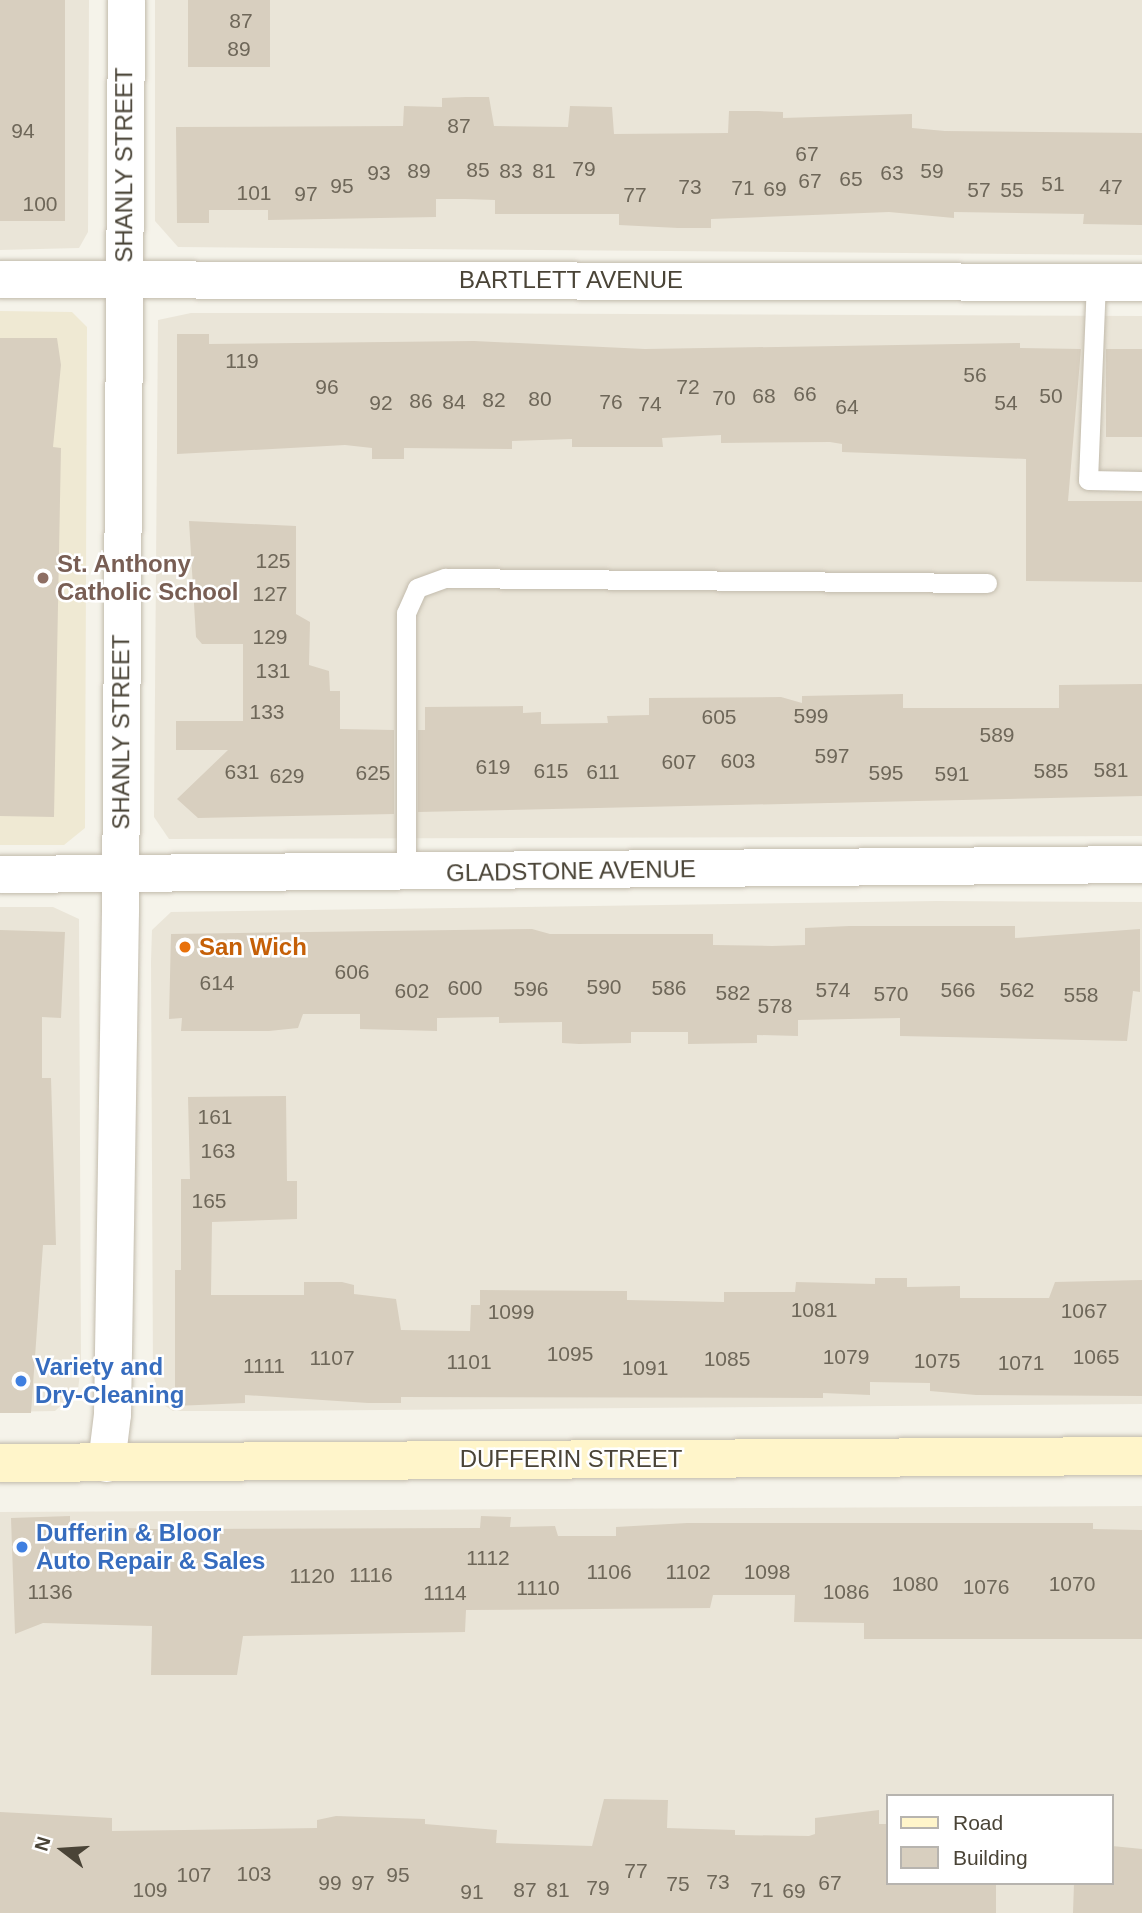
<!DOCTYPE html>
<html>
<head>
<meta charset="utf-8">
<style>
	body { margin:0 }
	#map { position:relative; width:1142px; height:1913px; overflow:hidden; background:#f5f3ea; font-family:Arial,sans-serif }
	div>[style] { position:absolute }
	[style*='--x'] { left:calc(var(--x)*1px); top:calc(var(--y)*1px); width:calc(var(--w)*1px); rotate:calc(var(--a)*1deg) }
	.residential>* { inset:0; background:#eae5d8 }
	.education>* { inset:0; background:#efe9d3 }
	.building>* { inset:0; background:#d8cfbf; transform-origin:0 0 }
	.roads { filter:drop-shadow(0 0 2px #c2bbac) drop-shadow(0 0 2px #c2bbac) }
	.lane>* { height:19px; margin:-9.5px; padding:0 9.5px; transform-origin:9.5px; border-radius:9.5px; background:#fff }
	.street>* { height:37px; margin:-18.5px; padding:0 18.5px; transform-origin:18.5px; border-radius:18.5px; background:#fff }
	.secondary>* { height:38px; margin:-19px; padding:0 19px; transform-origin:19px; border-radius:19px; background:#fff5ca }
	.dots>* { width:19px; height:19px; translate:-50% -50%; box-sizing:border-box; border:4px solid #fff; border-radius:50% }
	span { translate:-50% -50%; white-space:nowrap; text-align:center; line-height:1.15; -webkit-text-stroke:5px #fff; paint-order:stroke }
	.number-label { font-size:21px; color:#6e6759 }
	.number-label span { -webkit-text-stroke-width:0 }
	.street-label { font-size:24px; color:#4a4437 }
	.education-label { font-size:24px; color:#785e54; font-weight:700 }
	.left { translate:0 -50%; text-align:left }
	.food-label { font-size:24px; color:#c56008; font-weight:700 }
	.shop-label { font-size:24px; color:#366cbe; font-weight:700 }
	.legend { position:absolute; left:886px; top:1794px; width:228px; height:91px; box-sizing:border-box; background:#fff; border:2px solid #b7b4af; margin:0; padding:9px 12px; list-style:none; font-size:21px; color:#4a4437 }
	.legend li { display:flex; align-items:center; gap:14px; height:35px }
	.legend b { width:35px; border:2px solid #b7b4af }
	.north { position:absolute; left:28px; top:1815px; width:70px; height:70px; -webkit-text-stroke:5px #fff; paint-order:stroke; rotate:287deg; font-size:19px; font-weight:700; line-height:28px; text-align:center; color:#4a4437 }
	.north::after { content:''; display:block; margin:auto; width:24px; height:32px; background:#4a4437; clip-path:polygon(50% 0,100% 100%,50% 72%,0 100%) }
</style>
</head>
<body>
<div id="map">
	<div class="residential">
		<div style="clip-path:polygon(0 0,89px 0,88px 232px,79px 248px,0 250px)"></div>
		<div style="clip-path:polygon(155px 0,1142px 0,1142px 255px,178px 247px,155px 221px)"></div>
		<div style="clip-path:polygon(370px 313px,1142px 316px,1142px 836px,169px 839px,154px 817px,158px 320px,191px 313px)"></div>
		<div style="clip-path:polygon(937px 901px,1142px 902px,1142px 1404px,241px 1411px,173px 1411px,162px 1404px,153px 1375px,151px 961px,152px 930px,171px 912px)"></div>
		<div style="clip-path:polygon(0 907px,53px 907px,79px 919px,81px 1364px,78px 1390px,55px 1411px,0 1412px)"></div>
		<div style="clip-path:polygon(evenodd,1142px 1506px,1142px 1913px,0 1913px,0 1512px,1142px 1506px,888px 1796px,1112px 1796px,1112px 1883px,888px 1883px,888px 1796px)"></div>
	</div>
	<div class="education">
		<div style="clip-path:polygon(0 311px,72px 312px,87px 327px,85px 828px,64px 845px,0 845px)"></div>
	</div>
	<div class="building">
		<div style="left:0;top:0;width:65px;height:221px"></div>
		<div style="left:188px;top:0;width:82px;height:67px"></div>
		<div style="clip-path:polygon(466px 97px,489px 97px,494px 126px,568px 127px,570px 106px,612px 107px,614px 134px,728px 133px,729px 111px,758px 111px,783px 112px,783px 118px,912px 114px,912px 128px,945px 131px,1142px 133px,1142px 225px,1083px 224px,1084px 214px,954px 212px,954px 218px,889px 212px,711px 219px,711px 228px,678px 228px,619px 225px,619px 214px,495px 214px,495px 200px,465px 199px,436px 199px,436px 217px,268px 220px,268px 210px,209px 210px,209px 223px,177px 223px,176px 127px,403px 126px,404px 106px,442px 107px,442px 98px)"></div>
		<div style="clip-path:polygon(177px 334px,209px 334px,209px 344px,474px 341px,645px 349px,1020px 343px,1020px 348px,1081px 349px,1068px 501px,1142px 501px,1142px 582px,1026px 581px,1026px 459px,842px 452px,842px 444px,830px 442px,721px 443px,721px 435px,662px 438px,663px 447px,572px 447px,572px 439px,512px 441px,512px 449px,404px 448px,404px 459px,372px 459px,372px 448px,345px 445px,177px 454px)"></div>
		<div style="clip-path:polygon(0 338px,57px 338px,61px 365px,53px 447px,61px 448px,54px 817px,0 816px)"></div>
		<div style="left:1106px;top:349px;width:36px;height:88px"></div>
		<div style="clip-path:polygon(189px 521px,296px 526px,296px 614px,310px 622px,309px 665px,329px 671px,330px 691px,340px 691px,340px 729px,394px 730px,394px 814px,198px 818px,177px 799px,228px 750px,176px 750px,176px 721px,243px 721px,243px 644px,202px 644px,196px 637px)"></div>
		<div style="clip-path:polygon(1142px 684px,1142px 796px,418px 812px,418px 730px,425px 730px,425px 707px,523px 706px,523px 713px,541px 712px,541px 724px,608px 723px,607px 716px,649px 715px,649px 698px,781px 697px,802px 703px,802px 696px,903px 694px,903px 708px,1059px 708px,1059px 685px)"></div>
		<div style="clip-path:polygon(849px 926px,1015px 926px,1015px 938px,1140px 929px,1140px 992px,1133px 991px,1127px 1041px,900px 1036px,900px 1018px,798px 1020px,798px 1036px,757px 1035px,757px 1043px,688px 1044px,688px 1032px,631px 1032px,631px 1043px,579px 1044px,562px 1043px,562px 1022px,499px 1023px,499px 1017px,437px 1018px,437px 1031px,360px 1029px,360px 1014px,303px 1014px,298px 1028px,269px 1031px,181px 1031px,182px 1018px,169px 1019px,171px 934px,532px 929px,550px 934px,713px 934px,713px 945px,772px 946px,805px 945px,805px 928px)"></div>
		<div style="clip-path:polygon(0 930px,65px 932px,61px 1018px,42px 1017px,42px 1078px,51px 1078px,56px 1245px,43px 1245px,31px 1413px,0 1413px)"></div>
		<div style="clip-path:polygon(286px 1096px,287px 1181px,297px 1181px,297px 1219px,212px 1222px,211px 1295px,304px 1295px,304px 1282px,342px 1282px,354px 1285px,354px 1294px,396px 1299px,401px 1330px,470px 1331px,471px 1305px,480px 1305px,480px 1290px,627px 1291px,627px 1300px,724px 1302px,724px 1292px,795px 1292px,796px 1282px,875px 1284px,875px 1278px,907px 1278px,907px 1287px,960px 1286px,960px 1298px,1049px 1298px,1055px 1282px,1142px 1280px,1142px 1396px,976px 1395px,930px 1391px,930px 1383px,870px 1382px,870px 1395px,823px 1393px,823px 1398px,401px 1397px,401px 1403px,368px 1403px,245px 1395px,245px 1403px,175px 1406px,175px 1270px,181px 1270px,181px 1179px,190px 1179px,188px 1097px)"></div>
		<div style="clip-path:polygon(70px 1516px,70px 1525px,149px 1529px,480px 1528px,481px 1516px,511px 1517px,510px 1527px,555px 1526px,558px 1536px,616px 1536px,616px 1527px,687px 1523px,1093px 1523px,1093px 1529px,1142px 1530px,1142px 1639px,864px 1639px,864px 1623px,794px 1622px,795px 1595px,713px 1595px,710px 1608px,466px 1610px,465px 1632px,243px 1636px,237px 1675px,151px 1675px,152px 1626px,43px 1623px,15px 1634px,11px 1518px)"></div>
		<div style="clip-path:polygon(604px 1799px,668px 1800px,667px 1828px,735px 1830px,735px 1835px,809px 1836px,815px 1834px,815px 1818px,879px 1810px,879px 1824px,888px 1824px,888px 1883px,996px 1883px,996px 1913px,0 1913px,0 1812px,112px 1818px,112px 1831px,317px 1828px,317px 1820px,336px 1816px,425px 1819px,425px 1824px,497px 1830px,496px 1843px,592px 1846px)"></div>
		<div style="clip-path:polygon(1112px 1846px,1142px 1849px,1142px 1913px,1073px 1913px,1074px 1883px,1112px 1883px)"></div>
	</div>
	<div class="roads">
		<div class="lane">
			<div style="--x:1096;--y:281;--w:199;--a:92.3"></div>
			<div style="--x:1088;--y:480;--w:54;--a:1.1"></div>
			<div style="--x:406;--y:873;--w:260;--a:-90"></div>
			<div style="--x:406;--y:613;--w:27;--a:-66"></div>
			<div style="--x:417;--y:588;--w:30;--a:-20"></div>
			<div style="--x:445;--y:578;--w:542;--a:0.53"></div>
		</div>
		<div class="street">
			<div style="--x:0;--y:279;--w:1142;--a:0.15"></div>
			<div style="--x:0;--y:874;--w:1142;--a:-0.5"></div>
			<div style="--x:106;--y:1463;--w:49;--a:-83"></div>
			<div style="--x:112;--y:1414;--w:503;--a:-89.09"></div>
			<div style="--x:120;--y:911;--w:911;--a:-89.62"></div>
		</div>
		<div class="secondary">
			<div style="--x:0;--y:1463;--w:1142;--a:-0.35"></div>
		</div>
	</div>
	<div class="dots">
		<div style="left:43px;top:578px;background:#8d6e63"></div>
		<div style="left:185px;top:947px;background:#e8710a"></div>
		<div style="left:21px;top:1381px;background:#3f7fe0"></div>
		<div style="left:22px;top:1547px;background:#3f7fe0"></div>
	</div>
	<div class="number-label">
		<span style="left:241px;top:21px">87</span>
		<span style="left:239px;top:49px">89</span>
		<span style="left:459px;top:126px">87</span>
		<span style="left:23px;top:131px">94</span>
		<span style="left:807px;top:154px">67</span>
		<span style="left:584px;top:169px">79</span>
		<span style="left:478px;top:170px">85</span>
		<span style="left:419px;top:171px">89</span>
		<span style="left:511px;top:171px">83</span>
		<span style="left:544px;top:171px">81</span>
		<span style="left:932px;top:171px">59</span>
		<span style="left:379px;top:173px">93</span>
		<span style="left:892px;top:173px">63</span>
		<span style="left:851px;top:179px">65</span>
		<span style="left:810px;top:181px">67</span>
		<span style="left:1053px;top:184px">51</span>
		<span style="left:342px;top:186px">95</span>
		<span style="left:690px;top:187px">73</span>
		<span style="left:1111px;top:187px">47</span>
		<span style="left:743px;top:188px">71</span>
		<span style="left:775px;top:189px">69</span>
		<span style="left:979px;top:190px">57</span>
		<span style="left:1012px;top:190px">55</span>
		<span style="left:254px;top:193px">101</span>
		<span style="left:306px;top:194px">97</span>
		<span style="left:635px;top:195px">77</span>
		<span style="left:40px;top:204px">100</span>
		<span style="left:242px;top:361px">119</span>
		<span style="left:975px;top:375px">56</span>
		<span style="left:327px;top:387px">96</span>
		<span style="left:688px;top:387px">72</span>
		<span style="left:805px;top:394px">66</span>
		<span style="left:764px;top:396px">68</span>
		<span style="left:1051px;top:396px">50</span>
		<span style="left:724px;top:398px">70</span>
		<span style="left:540px;top:399px">80</span>
		<span style="left:494px;top:400px">82</span>
		<span style="left:421px;top:401px">86</span>
		<span style="left:454px;top:402px">84</span>
		<span style="left:611px;top:402px">76</span>
		<span style="left:381px;top:403px">92</span>
		<span style="left:1006px;top:403px">54</span>
		<span style="left:650px;top:404px">74</span>
		<span style="left:847px;top:407px">64</span>
		<span style="left:273px;top:561px">125</span>
		<span style="left:270px;top:594px">127</span>
		<span style="left:270px;top:637px">129</span>
		<span style="left:273px;top:671px">131</span>
		<span style="left:267px;top:712px">133</span>
		<span style="left:811px;top:716px">599</span>
		<span style="left:719px;top:717px">605</span>
		<span style="left:997px;top:735px">589</span>
		<span style="left:832px;top:756px">597</span>
		<span style="left:738px;top:761px">603</span>
		<span style="left:679px;top:762px">607</span>
		<span style="left:493px;top:767px">619</span>
		<span style="left:1111px;top:770px">581</span>
		<span style="left:551px;top:771px">615</span>
		<span style="left:1051px;top:771px">585</span>
		<span style="left:242px;top:772px">631</span>
		<span style="left:603px;top:772px">611</span>
		<span style="left:373px;top:773px">625</span>
		<span style="left:886px;top:773px">595</span>
		<span style="left:952px;top:774px">591</span>
		<span style="left:287px;top:776px">629</span>
		<span style="left:352px;top:972px">606</span>
		<span style="left:217px;top:983px">614</span>
		<span style="left:604px;top:987px">590</span>
		<span style="left:465px;top:988px">600</span>
		<span style="left:669px;top:988px">586</span>
		<span style="left:531px;top:989px">596</span>
		<span style="left:833px;top:990px">574</span>
		<span style="left:958px;top:990px">566</span>
		<span style="left:1017px;top:990px">562</span>
		<span style="left:412px;top:991px">602</span>
		<span style="left:733px;top:993px">582</span>
		<span style="left:891px;top:994px">570</span>
		<span style="left:1081px;top:995px">558</span>
		<span style="left:775px;top:1006px">578</span>
		<span style="left:215px;top:1117px">161</span>
		<span style="left:218px;top:1151px">163</span>
		<span style="left:209px;top:1201px">165</span>
		<span style="left:814px;top:1310px">1081</span>
		<span style="left:1084px;top:1311px">1067</span>
		<span style="left:511px;top:1312px">1099</span>
		<span style="left:570px;top:1354px">1095</span>
		<span style="left:846px;top:1357px">1079</span>
		<span style="left:1096px;top:1357px">1065</span>
		<span style="left:332px;top:1358px">1107</span>
		<span style="left:727px;top:1359px">1085</span>
		<span style="left:937px;top:1361px">1075</span>
		<span style="left:469px;top:1362px">1101</span>
		<span style="left:1021px;top:1363px">1071</span>
		<span style="left:264px;top:1366px">1111</span>
		<span style="left:645px;top:1368px">1091</span>
		<span style="left:488px;top:1558px">1112</span>
		<span style="left:609px;top:1572px">1106</span>
		<span style="left:688px;top:1572px">1102</span>
		<span style="left:767px;top:1572px">1098</span>
		<span style="left:371px;top:1575px">1116</span>
		<span style="left:312px;top:1576px">1120</span>
		<span style="left:915px;top:1584px">1080</span>
		<span style="left:1072px;top:1584px">1070</span>
		<span style="left:986px;top:1587px">1076</span>
		<span style="left:538px;top:1588px">1110</span>
		<span style="left:50px;top:1592px">1136</span>
		<span style="left:846px;top:1592px">1086</span>
		<span style="left:445px;top:1593px">1114</span>
		<span style="left:636px;top:1871px">77</span>
		<span style="left:254px;top:1874px">103</span>
		<span style="left:194px;top:1875px">107</span>
		<span style="left:398px;top:1875px">95</span>
		<span style="left:718px;top:1882px">73</span>
		<span style="left:330px;top:1883px">99</span>
		<span style="left:363px;top:1883px">97</span>
		<span style="left:830px;top:1883px">67</span>
		<span style="left:678px;top:1884px">75</span>
		<span style="left:598px;top:1888px">79</span>
		<span style="left:150px;top:1890px">109</span>
		<span style="left:525px;top:1890px">87</span>
		<span style="left:558px;top:1890px">81</span>
		<span style="left:762px;top:1890px">71</span>
		<span style="left:794px;top:1891px">69</span>
		<span style="left:472px;top:1892px">91</span>
	</div>
	<div class="street-label">
		<span style="left:124px;top:165px;rotate:-90deg">SHANLY STREET</span>
		<span style="left:571px;top:280px">BARTLETT AVENUE</span>
		<span style="left:121px;top:732px;rotate:-90deg">SHANLY STREET</span>
		<span style="left:571px;top:871px;rotate:-1deg">GLADSTONE AVENUE</span>
		<span style="left:571px;top:1459px">DUFFERIN STREET</span>
	</div>
	<div class="education-label">
		<span class="left" style="left:57px;top:578px">St. Anthony<br>Catholic School</span>
	</div>
	<div class="food-label">
		<span class="left" style="left:199px;top:947px">San Wich</span>
	</div>
	<div class="shop-label">
		<span class="left" style="left:35px;top:1381px">Variety and<br>Dry-Cleaning</span>
		<span class="left" style="left:36px;top:1547px">Dufferin &amp; Bloor<br>Auto Repair &amp; Sales</span>
	</div>
	<ul class="legend">
	<li><b style="height:9px;background:#fff5ca"></b>Road</li>
	<li><b style="height:19px;background:#d8cfbf"></b>Building</li>
	</ul>
	<div class="north">N</div>
</div>
</body>
</html>
